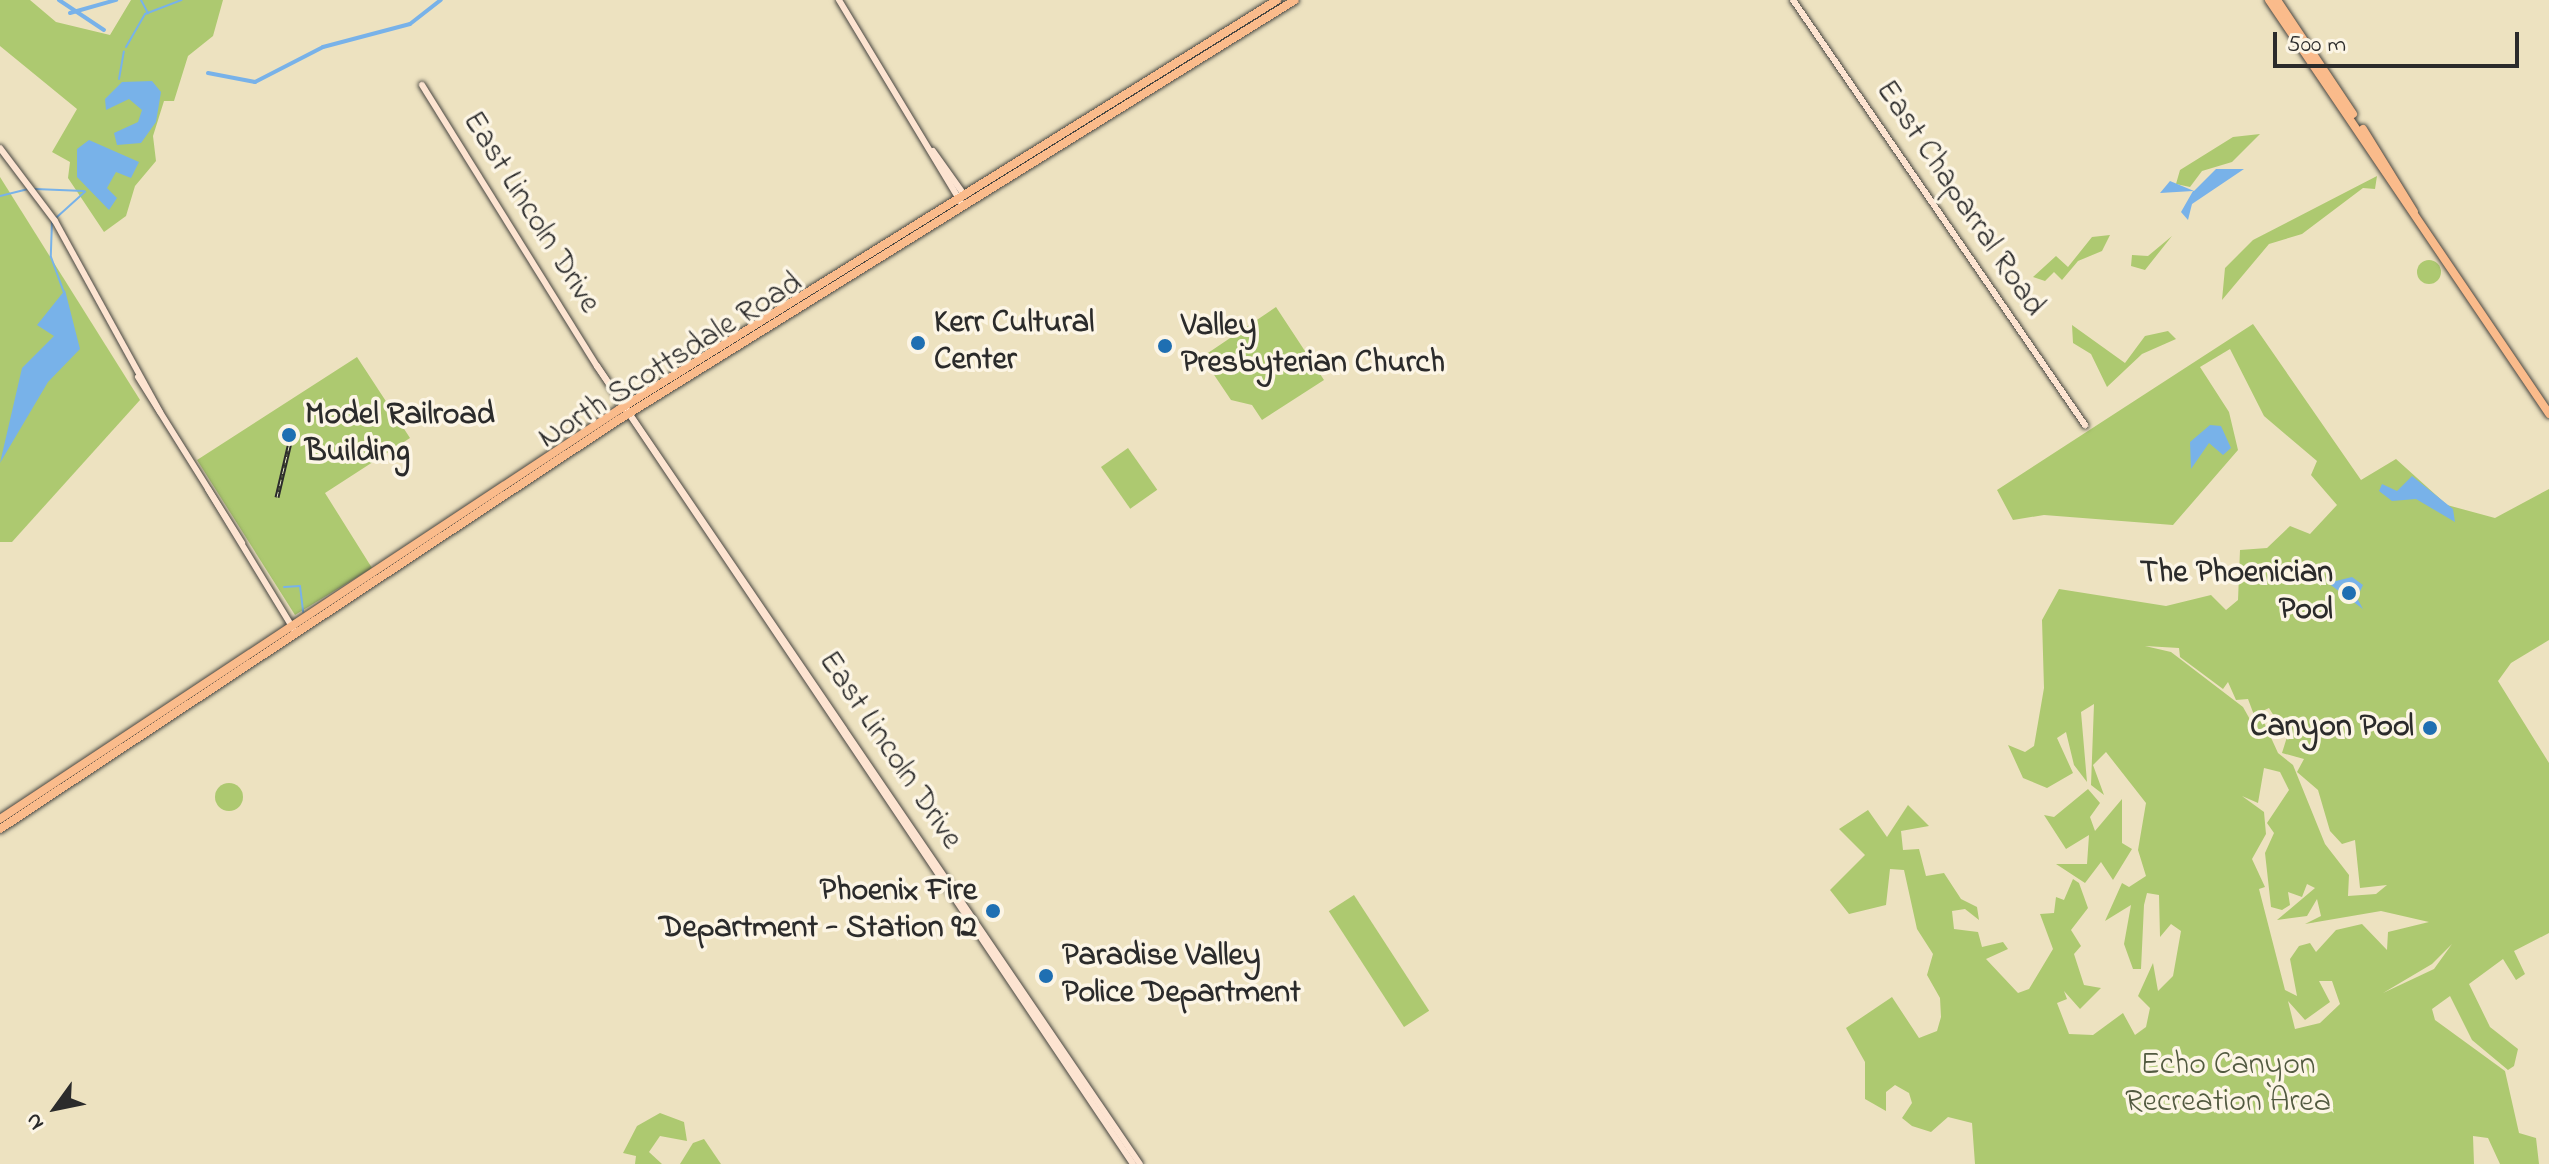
<!DOCTYPE html>
<html>
<head>
<meta charset="utf-8">
<style>
	body { margin:0 }
	#map { position:relative; width:2549px; height:1164px; overflow:hidden; background:#ede2c0; font-family:"Indie Flower",sans-serif }
	div>[style] { position:absolute }
	[style*='--x'] { left:calc(var(--x)*1px); top:calc(var(--y)*1px); width:calc(var(--w)*1px); rotate:calc(var(--a)*1deg) }
	.green>* { inset:0; background:#adc970; transform-origin:0 0 }
	.round { border-radius:50% }
	.water>* { inset:0; background:#78b2e9 }
	.stream>* { height:2px; margin:-1px; padding:0 1px; transform-origin:1px; border-radius:1px; background:#78b2e9 }
	.canal>* { height:4px; margin:-2px; padding:0 2px; transform-origin:2px; border-radius:2px; background:#78b2e9 }
	.roads { filter:drop-shadow(0 0 2px #484641) drop-shadow(0 0 2px #484641) }
	.secondary>* { height:6px; margin:-3px; padding:0 3px; transform-origin:3px; border-radius:3px; background:#fde4d1 }
	.primary>* { height:8px; margin:-4px; padding:0 4px; transform-origin:4px; border-radius:4px; background:#fabb8b }
	.rail>* { height:5px; margin-top:-2.5px; transform-origin:0; background:repeating-linear-gradient(90deg,#fcf5e5 0 6px,#2b2b2b 0 12px); box-sizing:border-box; border-block:2px solid #2b2b2b }
	.dots>* { width:22px; height:22px; translate:-50% -50%; box-sizing:border-box; border:4px solid #fcf5e5; border-radius:50% }
	span { translate:-50% -50%; white-space:nowrap; text-align:center; line-height:1.15; -webkit-text-stroke:7px #fcf5e5; paint-order:stroke }
	.street-label { font-size:32px; color:#2b2b2b }
	.poi-label { font-size:32px; color:#2b2b2b; font-weight:700 }
	.left { translate:0 -50%; text-align:left }
	.right { translate:-100% -50%; text-align:right }
	.park-label { font-size:32px; color:#525a40 }
	.north { position:absolute; left:16px; top:1068px; width:80px; height:80px; -webkit-text-stroke:6px #fcf5e5; paint-order:stroke; rotate:237deg; font-size:22px; font-weight:700; line-height:32px; text-align:center; color:#2b2b2b }
	.north::after { content:''; display:block; margin:auto; width:28px; height:36px; background:#2b2b2b; clip-path:polygon(50% 0,100% 100%,50% 72%,0 100%) }
	.scale { position:absolute; left:2273px; top:32px; width:246px; height:36px; box-sizing:border-box; border:4px solid #2b2b2b; border-top:0; padding-left:10px; font-size:24px; line-height:28px; white-space:nowrap; color:#2b2b2b; -webkit-text-stroke:6px #fcf5e5; paint-order:stroke }
</style>
</head>
<body>
<div id="map">
	<div class="green">
		<div style="clip-path:polygon(0 0,30px 0,56px 22px,110px 35px,131px 0,223px 0,213px 36px,188px 56px,174px 101px,164px 101px,153px 136px,156px 161px,135px 186px,126px 216px,104px 232px,68px 178px,70px 162px,52px 152px,77px 109px,0 46px)"></div>
		<div style="clip-path:polygon(2260px 134px,2232px 162px,2202px 171px,2190px 187px,2176px 184px,2180px 170px,2233px 137px)"></div>
		<div style="clip-path:polygon(2377px 176px,2375px 189px,2363px 188px,2302px 234px,2269px 244px,2222px 300px,2225px 268px,2253px 240px)"></div>
		<div style="clip-path:polygon(0 177px,140px 400px,12px 542px,0 542px)"></div>
		<div style="clip-path:polygon(2110px 235px,2102px 251px,2078px 261px,2062px 280px,2054px 272px,2045px 281px,2033px 277px,2056px 256px,2068px 267px,2092px 237px)"></div>
		<div style="clip-path:polygon(2172px 236px,2145px 270px,2131px 266px,2132px 255px,2148px 256px)"></div>
		<div class="round" style="left:2417px;top:260px;width:24px;height:24px"></div>
		<div style="clip-path:polygon(1276px 307px,1324px 380px,1262px 420px,1252px 405px,1231px 400px,1202px 357px)"></div>
		<div style="clip-path:polygon(evenodd,2253px 324px,2361px 480px,2396px 459px,2447px 505px,2495px 518px,2549px 489px,2549px 640px,2511px 663px,2498px 681px,2549px 763px,2549px 933px,2514px 951px,2525px 974px,2516px 980px,2503px 959px,2469px 984px,2490px 1027px,2518px 1049px,2514px 1066px,2508px 1070px,2472px 1040px,2450px 996px,2432px 1009px,2435px 1020px,2505px 1071px,2519px 1133px,2536px 1138px,2539px 1164px,2500px 1164px,2488px 1138px,2473px 1136px,2474px 1164px,1975px 1164px,1972px 1123px,1948px 1117px,1931px 1132px,1912px 1126px,1902px 1118px,1912px 1103px,1909px 1093px,1895px 1085px,1886px 1092px,1886px 1111px,1865px 1099px,1865px 1062px,1846px 1028px,1892px 997px,1919px 1038px,1937px 1031px,1941px 1017px,1940px 998px,1927px 975px,1933px 954px,1917px 929px,1904px 870px,1890px 869px,1886px 905px,1849px 914px,1830px 890px,1865px 855px,1839px 829px,1868px 810px,1887px 837px,1908px 805px,1929px 826px,1901px 831px,1903px 850px,1919px 849px,1926px 876px,1944px 873px,1961px 899px,1977px 907px,1979px 920px,1965px 909px,1952px 911px,1954px 929px,1978px 932px,1982px 947px,2003px 942px,2008px 949px,1986px 959px,2018px 993px,2029px 989px,2053px 949px,2040px 914px,2054px 913px,2056px 897px,2064px 900px,2073px 879px,2079px 883px,2088px 908px,2071px 930px,2081px 946px,2074px 954px,2084px 985px,2101px 988px,2080px 1009px,2064px 991px,2067px 999px,2057px 1003px,2069px 1034px,2093px 1035px,2123px 1013px,2135px 1035px,2146px 1027px,2150px 1008px,2138px 996px,2153px 963px,2158px 991px,2173px 976px,2181px 931px,2171px 924px,2160px 937px,2159px 895px,2147px 893px,2144px 905px,2141px 969px,2133px 969px,2124px 944px,2131px 905px,2105px 921px,2122px 883px,2129px 887px,2146px 876px,2138px 850px,2146px 803px,2106px 752px,2093px 765px,2104px 795px,2091px 785px,2094px 704px,2081px 712px,2087px 782px,2074px 765px,2066px 732px,2057px 738px,2073px 773px,2047px 788px,2023px 778px,2008px 745px,2025px 752px,2034px 746px,2044px 688px,2042px 620px,2059px 589px,2166px 606px,2211px 595px,2226px 610px,2238px 600px,2240px 550px,2267px 548px,2290px 526px,2310px 534px,2337px 505px,2311px 475px,2317px 461px,2264px 416px,2230px 349px,2200px 367px,2229px 412px,2238px 450px,2173px 525px,2044px 515px,2013px 520px,1997px 490px,2253px 324px,2145px 646px,2179px 648px,2180px 657px,2223px 689px,2228px 682px,2236px 700px,2248px 699px,2254px 715px,2269px 708px,2287px 737px,2282px 753px,2304px 759px,2297px 772px,2318px 790px,2330px 831px,2342px 844px,2355px 840px,2360px 888px,2387px 885px,2376px 894px,2348px 896px,2349px 875px,2325px 844px,2293px 765px,2278px 753px,2263px 720px,2252px 723px,2243px 707px,2171px 652px,2145px 646px,2253px 324px,2264px 768px,2280px 772px,2289px 790px,2267px 823px,2274px 833px,2265px 853px,2271px 907px,2282px 910px,2290px 905px,2288px 892px,2302px 897px,2307px 884px,2315px 888px,2277px 920px,2307px 916px,2317px 899px,2321px 916px,2305px 924px,2381px 911px,2429px 922px,2388px 932px,2387px 950px,2362px 924px,2336px 930px,2316px 952px,2310px 943px,2299px 946px,2290px 959px,2297px 996px,2285px 990px,2259px 889px,2265px 887px,2252px 859px,2266px 834px,2264px 812px,2242px 796px,2258px 803px,2264px 768px,2253px 324px,2452px 944px,2434px 969px,2383px 993px,2432px 964px,2452px 944px,2253px 324px,2319px 981px,2332px 981px,2340px 1004px,2320px 1023px,2295px 1029px,2288px 1001px,2305px 1020px,2330px 1002px,2319px 981px)"></div>
		<div style="clip-path:polygon(2072px 325px,2125px 363px,2145px 336px,2168px 331px,2176px 339px,2142px 354px,2107px 387px,2091px 354px,2073px 343px)"></div>
		<div style="clip-path:polygon(357px 357px,410px 438px,325px 493px,372px 568px,295px 615px,197px 460px)"></div>
		<div style="left:1128px;top:448px;width:51px;height:33px;rotate:55deg"></div>
		<div class="round" style="left:215px;top:783px;width:28px;height:28px"></div>
		<div style="clip-path:polygon(2088px 789px,2100px 803px,2090px 817px,2095px 831px,2122px 799px,2122px 843px,2132px 849px,2113px 880px,2101px 862px,2085px 883px,2056px 864px,2087px 864px,2089px 835px,2066px 849px,2044px 815px,2054px 817px)"></div>
		<div style="left:1354px;top:895px;width:138px;height:30px;rotate:57deg"></div>
		<div style="clip-path:polygon(660px 1113px,684px 1122px,687px 1141px,660px 1136px,649px 1152px,662px 1164px,635px 1164px,636px 1156px,623px 1153px,637px 1126px)"></div>
		<div style="clip-path:polygon(704px 1139px,721px 1164px,680px 1164px,693px 1143px)"></div>
	</div>
	<div class="water">
		<div style="clip-path:polygon(152px 81px,161px 92px,156px 122px,141px 143px,117px 145px,114px 133px,138px 122px,142px 110px,129px 99px,106px 110px,105px 99px,122px 82px)"></div>
		<div style="clip-path:polygon(89px 140px,139px 162px,131px 178px,116px 172px,107px 188px,117px 198px,109px 210px,77px 177px,77px 149px)"></div>
		<div style="clip-path:polygon(2216px 169px,2244px 169px,2192px 204px,2188px 220px,2181px 212px,2193px 191px,2160px 193px,2170px 181px,2194px 191px)"></div>
		<div style="clip-path:polygon(65px 290px,80px 349px,48px 382px,0 463px,22px 368px,54px 336px,37px 325px)"></div>
		<div style="clip-path:polygon(2210px 425px,2221px 426px,2231px 448px,2223px 455px,2209px 443px,2191px 469px,2190px 442px)"></div>
		<div style="clip-path:polygon(2412px 476px,2453px 509px,2455px 522px,2416px 499px,2392px 501px,2379px 491px,2382px 484px,2397px 491px)"></div>
		<div style="clip-path:polygon(2352px 577px,2363px 585px,2357px 598px,2363px 609px,2328px 583px)"></div>
	</div>
	<div class="stream">
		<div style="--x:141;--y:0;--w:15;--a:62"></div>
		<div style="--x:126;--y:47;--w:38;--a:-60"></div>
		<div style="--x:145;--y:14;--w:39;--a:-21"></div>
		<div style="--x:119;--y:79;--w:28;--a:-80"></div>
		<div style="--x:35;--y:189;--w:49;--a:2.3"></div>
		<div style="--x:0;--y:196;--w:29;--a:-14"></div>
		<div style="--x:57;--y:217;--w:38;--a:-42"></div>
		<div style="--x:52;--y:221;--w:36;--a:92"></div>
		<div style="--x:51;--y:257;--w:38;--a:70"></div>
		<div style="--x:284;--y:587;--w:16;--a:-4"></div>
		<div style="--x:300;--y:586;--w:26;--a:83"></div>
	</div>
	<div class="canal">
		<div style="--x:59;--y:0;--w:54;--a:33.7"></div>
		<div style="--x:70;--y:13;--w:48;--a:-15.8"></div>
		<div style="--x:208;--y:73;--w:48;--a:10.8"></div>
		<div style="--x:255;--y:82;--w:76;--a:-27.2"></div>
		<div style="--x:323;--y:47;--w:90;--a:-14.8"></div>
		<div style="--x:410;--y:24;--w:39;--a:-38"></div>
	</div>
	<div class="roads">
		<div class="secondary">
			<div style="--x:839;--y:0;--w:236;--a:58.9"></div>
			<div style="--x:1793;--y:0;--w:516;--a:55.51"></div>
			<div style="--x:422;--y:85;--w:331;--a:58.1"></div>
			<div style="--x:597;--y:366;--w:965;--a:55.77"></div>
			<div style="--x:0;--y:148;--w:91;--a:53"></div>
			<div style="--x:55;--y:221;--w:218;--a:61.2"></div>
			<div style="--x:933;--y:151;--w:55;--a:54.6"></div>
			<div style="--x:597;--y:366;--w:961;--a:56.11"></div>
			<div style="--x:138;--y:377;--w:196;--a:57.9"></div>
			<div style="--x:208;--y:489;--w:163;--a:58.6"></div>
		</div>
		<div class="primary">
			<div style="--x:2269;--y:0;--w:500;--a:55.9"></div>
			<div style="--x:2277;--y:0;--w:137;--a:56.3"></div>
			<div style="--x:2363;--y:129;--w:97;--a:58.4"></div>
			<div style="--x:0;--y:819;--w:743;--a:-33.48"></div>
			<div style="--x:620;--y:409;--w:774;--a:-31.9"></div>
			<div style="--x:0;--y:829;--w:743;--a:-33.48"></div>
			<div style="--x:620;--y:419;--w:794;--a:-31.83"></div>
		</div>
	</div>
	<div class="rail">
		<div style="--x:277;--y:497;--w:57;--a:-76.7"></div>
	</div>
	<div class="dots">
		<div style="left:918px;top:343px;background:#1f6fb2"></div>
		<div style="left:1165px;top:346px;background:#1f6fb2"></div>
		<div style="left:289px;top:435px;background:#1f6fb2"></div>
		<div style="left:2349px;top:593px;background:#1f6fb2"></div>
		<div style="left:2430px;top:728px;background:#1f6fb2"></div>
		<div style="left:993px;top:911px;background:#1f6fb2"></div>
		<div style="left:1046px;top:976px;background:#1f6fb2"></div>
	</div>
	<div class="street-label">
		<span style="left:1959px;top:199px;rotate:56deg">East Chaparral Road</span>
		<span style="left:530px;top:213px;rotate:58deg">East Lincoln Drive</span>
		<span style="left:671px;top:362px;rotate:-32deg">North Scottsdale Road</span>
		<span style="left:889px;top:751px;rotate:56deg">East Lincoln Drive</span>
	</div>
	<div class="poi-label">
		<span class="left" style="left:934px;top:343px">Kerr Cultural<br>Center</span>
		<span class="left" style="left:1181px;top:346px">Valley<br>Presbyterian Church</span>
		<span class="left" style="left:305px;top:435px">Model Railroad<br>Building</span>
		<span class="right" style="left:2333px;top:593px">The Phoenician<br>Pool</span>
		<span class="right" style="left:2414px;top:728px">Canyon Pool</span>
		<span class="right" style="left:977px;top:911px">Phoenix Fire<br>Department - Station 92</span>
		<span class="left" style="left:1062px;top:976px">Paradise Valley<br>Police Department</span>
	</div>
	<div class="park-label">
		<span style="left:2228px;top:1085px">Echo Canyon<br>Recreation Area</span>
	</div>
	<div class="north">N</div>
	<div class="scale">500 m</div>
</div>
</body>
</html>
